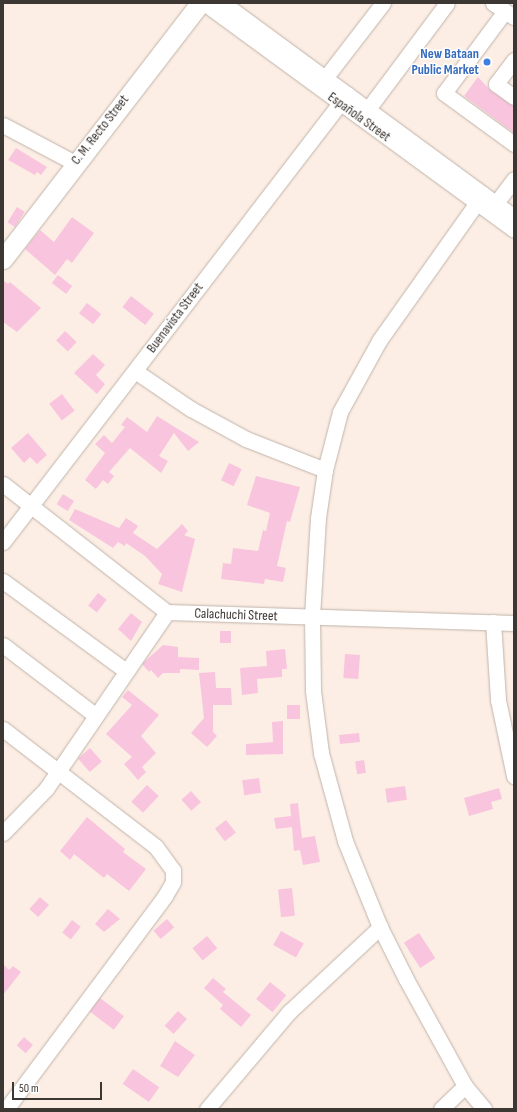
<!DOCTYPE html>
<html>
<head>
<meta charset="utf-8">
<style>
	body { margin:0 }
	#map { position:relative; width:517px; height:1112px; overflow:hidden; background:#fceee4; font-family:"Sofia Sans Condensed",sans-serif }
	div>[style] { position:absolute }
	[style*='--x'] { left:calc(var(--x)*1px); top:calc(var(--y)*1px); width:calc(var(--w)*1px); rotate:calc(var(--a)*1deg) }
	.building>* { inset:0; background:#f9c5de; transform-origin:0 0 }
	.roads { filter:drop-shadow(0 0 1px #c0b3aa) drop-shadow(0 0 1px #c0b3aa) }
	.minor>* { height:15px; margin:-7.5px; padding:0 7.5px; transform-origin:7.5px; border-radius:7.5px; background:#fff }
	.major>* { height:19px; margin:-9.5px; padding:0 9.5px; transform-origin:9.5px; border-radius:9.5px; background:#fff }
	.dots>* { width:11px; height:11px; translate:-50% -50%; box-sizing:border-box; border:2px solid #fff; border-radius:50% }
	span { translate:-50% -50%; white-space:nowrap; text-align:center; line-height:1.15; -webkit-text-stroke:3px #fff; paint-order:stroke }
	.shop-label { font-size:14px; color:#366cbe; font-weight:700 }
	.right { translate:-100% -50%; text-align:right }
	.street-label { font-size:14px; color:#3d3733 }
	.frame { position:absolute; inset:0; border:4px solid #3d3733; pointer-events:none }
	.scale { position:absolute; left:12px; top:1082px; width:90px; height:18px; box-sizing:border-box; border:2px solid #3d3733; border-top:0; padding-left:5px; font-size:12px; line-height:14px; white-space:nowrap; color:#3d3733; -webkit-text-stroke:3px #fff; paint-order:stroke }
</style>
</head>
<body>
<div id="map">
	<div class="building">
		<div style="clip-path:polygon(478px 77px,491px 91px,514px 106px,514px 133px,464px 96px)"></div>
		<div style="clip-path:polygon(16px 148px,47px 167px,41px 175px,37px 172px,35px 175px,8px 160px)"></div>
		<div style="left:17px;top:207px;width:9px;height:18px;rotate:32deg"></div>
		<div style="clip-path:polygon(72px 217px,94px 233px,72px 263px,67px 259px,55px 275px,25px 249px,40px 230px,54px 242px)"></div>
		<div style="left:58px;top:275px;width:18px;height:10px;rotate:38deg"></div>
		<div style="clip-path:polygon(3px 280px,8px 284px,10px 282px,41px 308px,17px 332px,3px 322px)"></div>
		<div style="left:131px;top:296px;width:29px;height:14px;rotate:38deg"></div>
		<div style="left:87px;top:303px;width:18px;height:13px;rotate:38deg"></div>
		<div style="left:65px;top:331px;width:16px;height:13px;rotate:43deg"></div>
		<div style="clip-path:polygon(93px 354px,105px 365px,96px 375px,105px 384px,97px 394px,74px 373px)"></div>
		<div style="left:62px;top:394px;width:21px;height:16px;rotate:53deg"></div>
		<div style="clip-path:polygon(157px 416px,199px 442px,188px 451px,174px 433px,159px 456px,168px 461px,161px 473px,130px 448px,109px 472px,114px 476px,108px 484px,103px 480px,96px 489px,85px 480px,105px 453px,95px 444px,104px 435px,112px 443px,125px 427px,121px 425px,127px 417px,147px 432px)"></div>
		<div style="clip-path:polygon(28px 433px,47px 455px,37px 464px,30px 457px,24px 463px,11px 448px)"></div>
		<div style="left:229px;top:463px;width:14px;height:19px;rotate:25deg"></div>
		<div style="clip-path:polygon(256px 476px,300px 487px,290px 522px,287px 521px,277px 566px,286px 568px,283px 582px,265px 579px,264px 584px,221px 579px,223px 563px,231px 564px,233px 548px,258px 551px,263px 530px,266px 531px,270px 513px,247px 505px)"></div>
		<div style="left:63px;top:494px;width:13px;height:12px;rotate:32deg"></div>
		<div style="clip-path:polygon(75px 509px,119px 528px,126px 518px,138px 526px,133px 533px,157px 549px,182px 524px,188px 531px,184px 535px,195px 539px,182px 592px,158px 584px,162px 574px,145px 556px,126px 543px,125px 546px,118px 542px,113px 548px,69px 520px)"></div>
		<div style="left:98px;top:593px;width:11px;height:16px;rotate:38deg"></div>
		<div style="clip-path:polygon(131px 613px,142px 622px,131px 641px,118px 629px)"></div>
		<div style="left:220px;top:631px;width:11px;height:12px"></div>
		<div style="clip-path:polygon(163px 645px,178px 647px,178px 657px,199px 658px,199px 670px,180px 669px,180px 673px,163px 673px,158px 678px,151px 670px,149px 672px,142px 664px)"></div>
		<div style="clip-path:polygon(285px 649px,287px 669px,282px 669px,282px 677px,257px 679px,258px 693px,242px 695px,240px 668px,267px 666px,266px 651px)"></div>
		<div style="left:345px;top:654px;width:15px;height:24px;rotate:4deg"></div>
		<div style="clip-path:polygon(215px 672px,216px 688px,231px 688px,232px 705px,213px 705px,213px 732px,217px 736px,207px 747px,191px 733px,204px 718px,199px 673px)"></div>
		<div style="clip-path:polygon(128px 690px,159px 715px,141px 736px,156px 753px,142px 767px,146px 772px,138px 780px,124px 764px,132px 757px,106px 734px,132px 705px,122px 697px)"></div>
		<div style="left:287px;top:705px;width:13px;height:14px"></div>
		<div style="clip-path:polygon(283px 721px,283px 754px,246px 755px,246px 744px,273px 742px,272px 722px)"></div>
		<div style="left:359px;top:733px;width:9px;height:20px;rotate:84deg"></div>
		<div style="left:90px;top:748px;width:18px;height:16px;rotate:49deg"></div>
		<div style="left:364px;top:760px;width:13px;height:9px;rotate:81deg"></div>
		<div style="left:259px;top:778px;width:15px;height:17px;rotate:82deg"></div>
		<div style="left:147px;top:785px;width:16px;height:23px;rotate:43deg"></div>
		<div style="left:405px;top:786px;width:14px;height:20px;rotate:82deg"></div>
		<div style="clip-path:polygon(499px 788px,502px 799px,491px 802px,493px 809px,469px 816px,464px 798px)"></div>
		<div style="left:191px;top:791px;width:15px;height:13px;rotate:48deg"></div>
		<div style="clip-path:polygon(298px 803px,302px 838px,315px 836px,320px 862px,303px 865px,300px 850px,294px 851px,292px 827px,276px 829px,274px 818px,291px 816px,290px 804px)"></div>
		<div style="clip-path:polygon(87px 817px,125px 849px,123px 852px,146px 869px,129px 891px,107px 874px,104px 878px,74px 854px,70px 860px,60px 851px)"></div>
		<div style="left:226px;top:820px;width:16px;height:14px;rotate:52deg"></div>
		<div style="left:292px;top:888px;width:28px;height:14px;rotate:84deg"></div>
		<div style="left:40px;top:897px;width:12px;height:16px;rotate:42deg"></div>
		<div style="clip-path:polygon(108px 909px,120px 919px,104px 932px,95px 924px)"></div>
		<div style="left:167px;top:919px;width:11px;height:18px;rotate:49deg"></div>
		<div style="left:72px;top:920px;width:11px;height:16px;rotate:38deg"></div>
		<div style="left:281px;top:931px;width:26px;height:16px;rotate:29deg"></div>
		<div style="left:419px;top:933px;width:30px;height:18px;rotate:57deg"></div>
		<div style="left:207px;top:936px;width:16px;height:19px;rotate:50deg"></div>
		<div style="clip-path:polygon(3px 964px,9px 970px,13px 966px,21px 972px,3px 995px)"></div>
		<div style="clip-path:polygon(213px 978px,226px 989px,223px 992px,251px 1015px,241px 1027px,220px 1009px,223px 1005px,204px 988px)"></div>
		<div style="left:270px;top:982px;width:21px;height:22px;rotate:39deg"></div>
		<div style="left:100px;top:998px;width:30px;height:17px;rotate:37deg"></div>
		<div style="left:178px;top:1011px;width:12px;height:20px;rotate:42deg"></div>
		<div style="left:24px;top:1037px;width:12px;height:11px;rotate:42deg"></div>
		<div style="clip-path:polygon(175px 1041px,195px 1055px,178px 1077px,160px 1066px)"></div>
		<div style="left:133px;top:1069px;width:32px;height:18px;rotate:35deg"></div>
	</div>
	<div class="roads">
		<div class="minor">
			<div style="--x:204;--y:3;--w:384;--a:36.2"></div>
			<div style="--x:223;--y:3;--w:361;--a:36.3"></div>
			<div style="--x:493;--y:3;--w:25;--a:34"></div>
			<div style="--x:505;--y:11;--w:102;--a:126.6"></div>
			<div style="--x:444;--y:93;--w:87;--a:36.1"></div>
			<div style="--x:514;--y:60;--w:30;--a:127"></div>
			<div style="--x:496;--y:84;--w:22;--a:36"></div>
			<div style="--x:319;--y:86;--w:105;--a:-52.4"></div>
			<div style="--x:362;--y:117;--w:142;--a:-53.3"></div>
			<div style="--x:3;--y:125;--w:81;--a:27.8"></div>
			<div style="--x:483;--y:194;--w:180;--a:125.3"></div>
			<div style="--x:379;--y:341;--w:81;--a:118.8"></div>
			<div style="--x:340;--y:412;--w:60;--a:104.5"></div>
			<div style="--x:325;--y:470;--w:49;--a:98.3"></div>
			<div style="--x:318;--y:518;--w:99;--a:93.5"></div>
			<div style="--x:312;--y:617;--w:74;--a:89.2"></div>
			<div style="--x:313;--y:691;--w:63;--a:82.6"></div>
			<div style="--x:321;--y:753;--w:91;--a:74.7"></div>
			<div style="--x:345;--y:841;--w:93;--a:67.9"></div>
			<div style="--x:380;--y:927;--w:58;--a:63.4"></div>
			<div style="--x:406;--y:979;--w:122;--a:61.1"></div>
			<div style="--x:465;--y:1086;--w:30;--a:50"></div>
			<div style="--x:490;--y:211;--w:40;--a:-53"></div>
			<div style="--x:135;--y:371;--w:68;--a:34.2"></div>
			<div style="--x:191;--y:409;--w:63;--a:28.6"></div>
			<div style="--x:246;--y:439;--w:85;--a:21.4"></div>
			<div style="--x:3;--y:484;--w:208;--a:38"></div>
			<div style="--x:167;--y:612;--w:347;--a:1.8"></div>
			<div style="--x:3;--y:542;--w:565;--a:-52.48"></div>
			<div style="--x:3;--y:581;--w:152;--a:36.2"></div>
			<div style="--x:493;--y:622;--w:78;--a:86.3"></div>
			<div style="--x:498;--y:700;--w:78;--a:78.1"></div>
			<div style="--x:3;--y:645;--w:116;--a:37.3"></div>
			<div style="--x:3;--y:729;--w:193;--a:37.6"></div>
			<div style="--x:156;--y:847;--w:29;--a:54"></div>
			<div style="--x:173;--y:870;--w:12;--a:90"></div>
			<div style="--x:173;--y:882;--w:16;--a:120"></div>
			<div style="--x:165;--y:896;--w:266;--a:126.7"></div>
			<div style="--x:3;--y:833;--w:62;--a:-45.7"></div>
			<div style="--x:46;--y:789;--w:214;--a:-55.6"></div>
			<div style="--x:207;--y:1109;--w:127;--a:-49.8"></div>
			<div style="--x:289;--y:1012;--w:125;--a:-43"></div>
			<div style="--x:441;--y:1109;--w:33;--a:-44"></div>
		</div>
		<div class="major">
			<div style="--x:3;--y:259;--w:323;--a:-52.4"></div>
		</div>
	</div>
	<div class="dots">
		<div style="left:487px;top:62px;background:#3f7fe0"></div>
	</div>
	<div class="shop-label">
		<span class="right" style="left:479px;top:62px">New Bataan<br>Public Market</span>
	</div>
	<div class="street-label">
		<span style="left:359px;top:117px;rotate:36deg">Española Street</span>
		<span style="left:100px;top:130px;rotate:-52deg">C. M. Recto Street</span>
		<span style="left:175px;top:318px;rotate:-53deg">Buenavista Street</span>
		<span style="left:236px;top:615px;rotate:2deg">Calachuchi Street</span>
	</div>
	<div class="frame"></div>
	<div class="scale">50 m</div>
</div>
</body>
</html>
